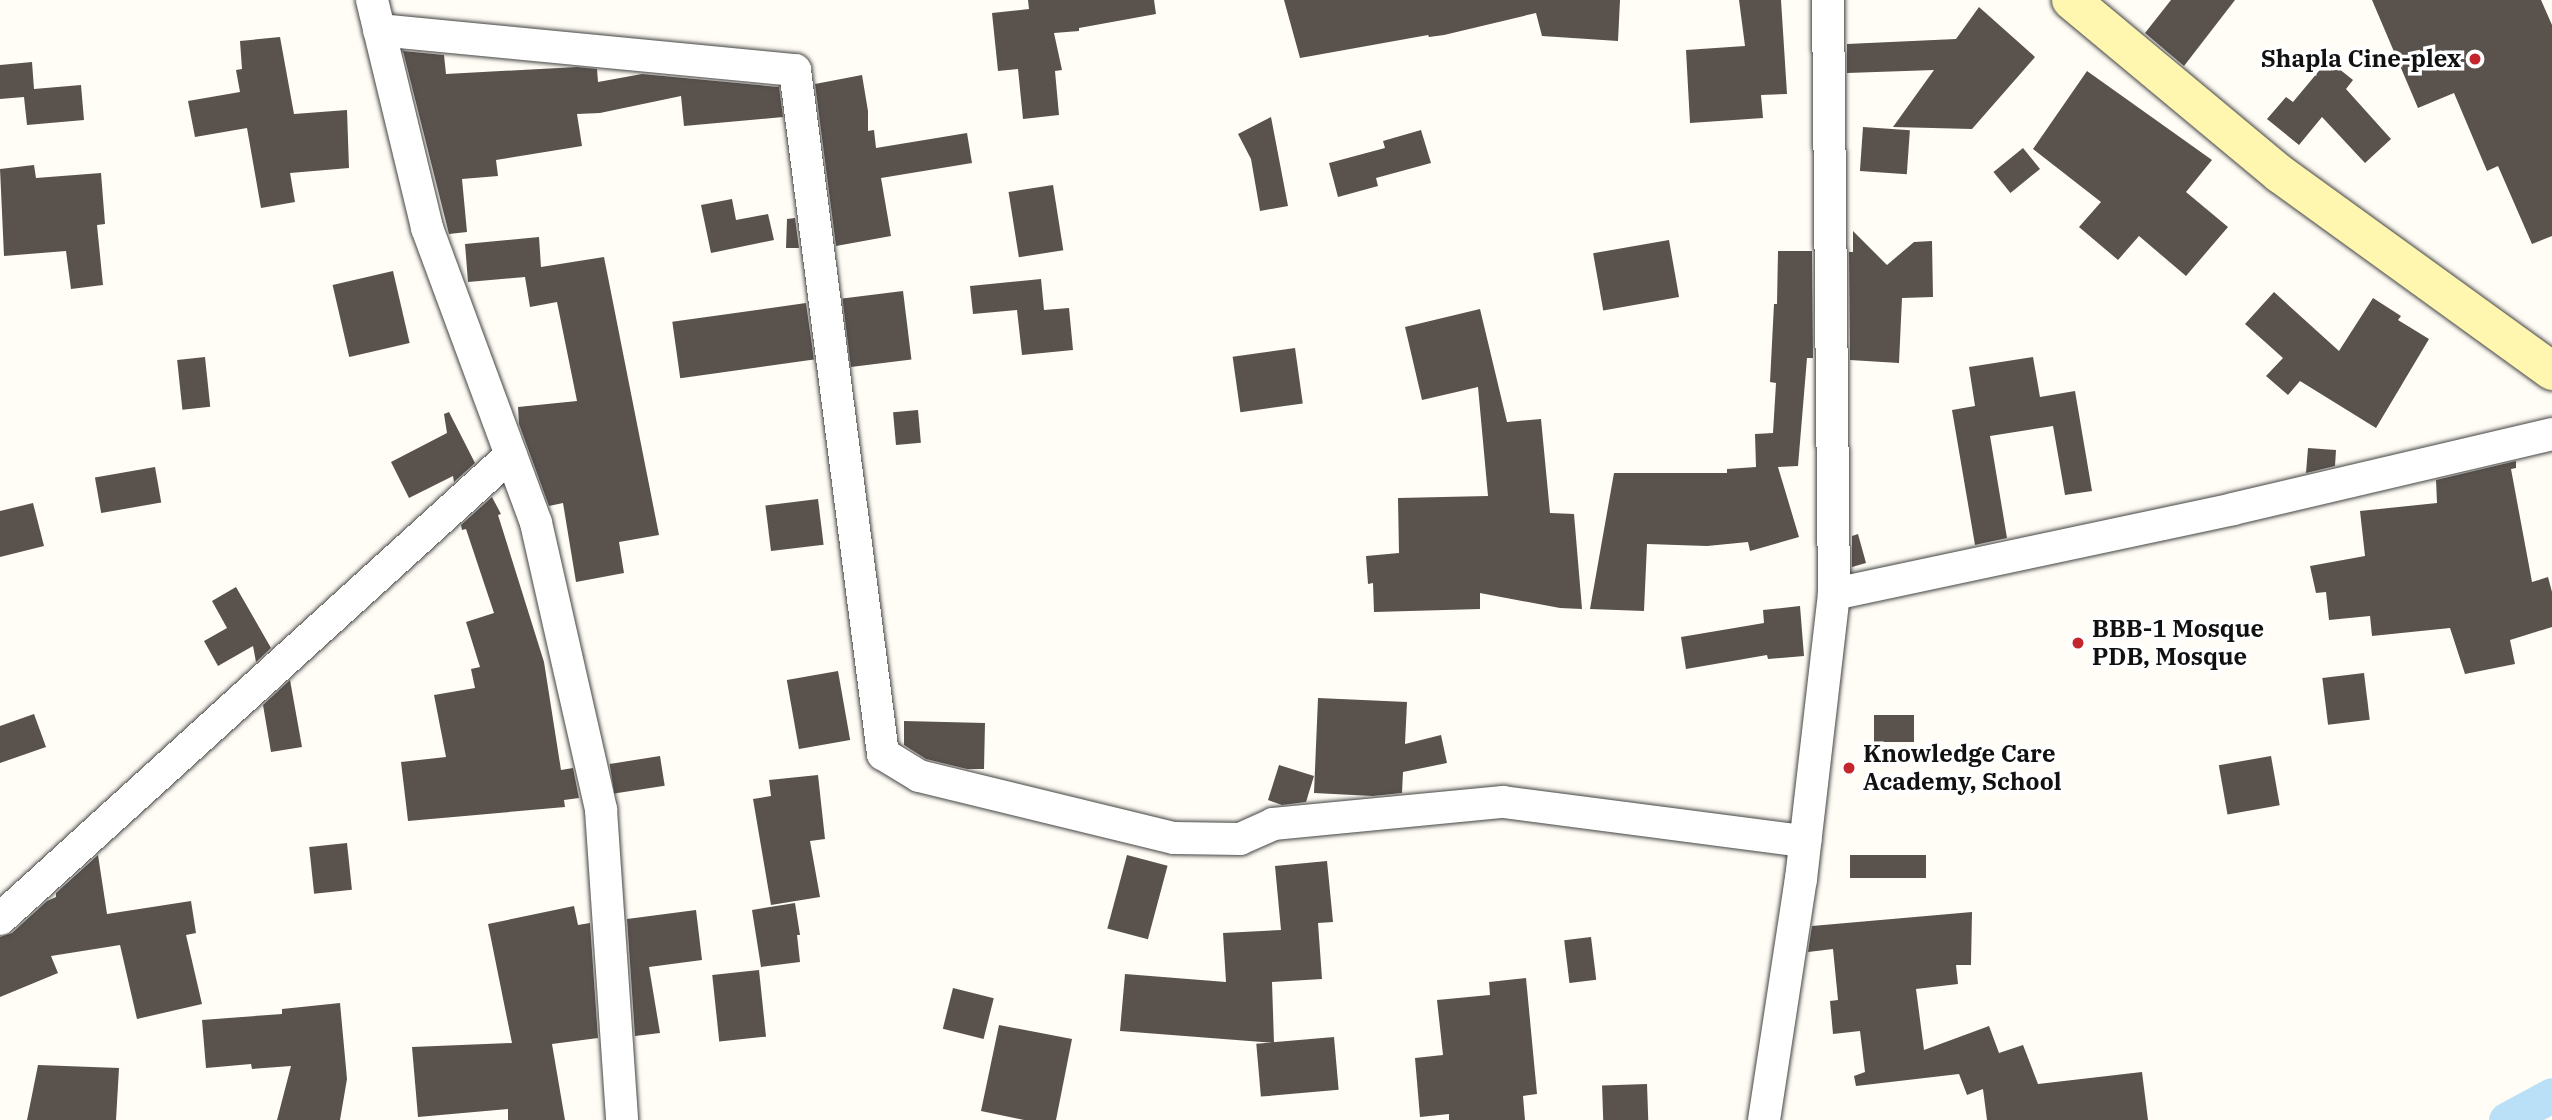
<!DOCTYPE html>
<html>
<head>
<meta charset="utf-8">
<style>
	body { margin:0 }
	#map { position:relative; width:2552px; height:1120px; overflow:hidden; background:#fffdf5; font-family:"IBM Plex Serif",serif }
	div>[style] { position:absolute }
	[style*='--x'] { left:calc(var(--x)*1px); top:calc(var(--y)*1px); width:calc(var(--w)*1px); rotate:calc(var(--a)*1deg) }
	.canal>* { height:35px; margin:-17.5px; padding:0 17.5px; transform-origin:17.5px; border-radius:17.5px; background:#b9e0f7 }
	.building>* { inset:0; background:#5a524d; transform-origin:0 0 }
	.roads { filter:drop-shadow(0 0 2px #444) drop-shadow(0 0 2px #444) }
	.minor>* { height:32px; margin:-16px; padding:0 16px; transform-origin:16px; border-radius:16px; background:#fff }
	.secondary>* { height:38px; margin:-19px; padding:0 19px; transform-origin:19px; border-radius:19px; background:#fff6b0 }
	.dots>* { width:19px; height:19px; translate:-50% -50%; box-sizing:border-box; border:4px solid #fff; border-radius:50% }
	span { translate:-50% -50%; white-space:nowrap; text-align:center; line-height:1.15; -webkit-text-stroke:7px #fff; paint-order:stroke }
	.poi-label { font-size:24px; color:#111; font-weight:700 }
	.right { translate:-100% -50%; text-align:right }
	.left { translate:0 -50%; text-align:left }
</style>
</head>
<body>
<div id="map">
	<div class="canal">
		<div style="--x:2506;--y:1120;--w:52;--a:-28.5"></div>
	</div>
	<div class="building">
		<div style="clip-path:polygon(1028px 0,1154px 0,1156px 14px,1079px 28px,1079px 31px,1054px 33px,1062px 70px,1055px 71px,1059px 115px,1023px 119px,1018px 69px,998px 71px,992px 13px,1029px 9px)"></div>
		<div style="clip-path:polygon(1284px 0,1620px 0,1618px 41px,1542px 36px,1536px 13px,1444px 35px,1429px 37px,1428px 35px,1300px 58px)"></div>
		<div style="clip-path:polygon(1739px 0,1781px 0,1787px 94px,1761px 95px,1763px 118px,1690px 123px,1686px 50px,1745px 46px)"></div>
		<div style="clip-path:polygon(2171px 0,2235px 0,2184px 66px,2145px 33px)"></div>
		<div style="clip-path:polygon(2372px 0,2541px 0,2552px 25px,2552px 236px,2532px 244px,2498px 166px,2487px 171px,2454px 93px,2418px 108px)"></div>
		<div style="clip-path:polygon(1979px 7px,2035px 57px,1972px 129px,1893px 127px,1934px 70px,1847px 73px,1847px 44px,1956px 39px)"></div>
		<div style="clip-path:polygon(280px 37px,294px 114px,347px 110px,349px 168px,290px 173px,295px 202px,261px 208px,247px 128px,195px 137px,188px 101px,240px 92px,236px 70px,242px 69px,240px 41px)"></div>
		<div style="clip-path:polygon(403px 51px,444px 55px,446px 74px,577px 67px,597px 69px,598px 82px,642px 74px,779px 87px,783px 117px,684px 126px,681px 96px,600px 113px,577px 114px,582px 146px,496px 160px,498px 176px,462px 179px,467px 232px,449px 234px)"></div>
		<div style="clip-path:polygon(2328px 60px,2353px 80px,2346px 89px,2391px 139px,2365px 163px,2322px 117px,2299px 145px,2267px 119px,2286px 97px,2293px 102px)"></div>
		<div style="clip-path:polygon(32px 62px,34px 89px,81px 85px,84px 120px,27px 125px,24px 97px,0 99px,0 65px)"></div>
		<div style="clip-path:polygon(2087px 71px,2212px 160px,2186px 192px,2228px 227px,2186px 276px,2139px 236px,2118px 260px,2079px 227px,2101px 202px,2033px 149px)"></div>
		<div style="clip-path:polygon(862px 75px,868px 111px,868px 131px,874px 130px,876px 148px,967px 133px,972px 163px,881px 178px,891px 236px,836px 246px,815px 84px)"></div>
		<div style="clip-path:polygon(1271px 117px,1288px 206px,1260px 211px,1251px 159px,1238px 134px)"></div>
		<div style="left:1863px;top:127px;width:47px;height:44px;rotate:4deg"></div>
		<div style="clip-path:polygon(1421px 130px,1431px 163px,1376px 178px,1378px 186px,1338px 197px,1329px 163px,1385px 148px,1383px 141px)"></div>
		<div style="left:2023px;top:148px;width:27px;height:38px;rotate:51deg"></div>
		<div style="clip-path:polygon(34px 165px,36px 178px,101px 173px,105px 224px,97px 225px,103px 285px,71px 289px,66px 251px,4px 256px,0 169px)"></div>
		<div style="left:1053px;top:185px;width:66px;height:45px;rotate:81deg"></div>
		<div style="clip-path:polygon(732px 199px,736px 220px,768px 214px,774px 240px,711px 253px,701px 205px)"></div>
		<div style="clip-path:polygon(795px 218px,799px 248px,786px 248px,787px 219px)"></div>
		<div style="clip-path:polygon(1853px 231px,1887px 265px,1914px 242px,1932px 241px,1933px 297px,1902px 298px,1899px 363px,1850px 360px,1849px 252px,1853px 252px)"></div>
		<div style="clip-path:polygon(539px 237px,541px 267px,604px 257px,659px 535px,619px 542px,624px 573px,576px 582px,563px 503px,549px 506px,519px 424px,518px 407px,577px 401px,557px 302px,530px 307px,525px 277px,468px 282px,465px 244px)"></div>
		<div style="left:1669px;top:240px;width:58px;height:77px;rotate:80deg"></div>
		<div style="clip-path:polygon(1778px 251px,1812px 251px,1813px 358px,1807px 358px,1798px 466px,1778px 467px,1799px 537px,1750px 551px,1748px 542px,1707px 546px,1647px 544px,1644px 611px,1590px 609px,1614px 473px,1727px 473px,1727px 469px,1756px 467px,1755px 434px,1773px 433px,1776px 383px,1770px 382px,1774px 304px,1777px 304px)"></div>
		<div style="left:393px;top:271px;width:74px;height:62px;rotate:77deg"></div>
		<div style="clip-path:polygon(1041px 279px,1044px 310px,1069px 308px,1073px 350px,1022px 355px,1017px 310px,973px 314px,970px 286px)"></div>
		<div style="left:903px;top:291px;width:69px;height:61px;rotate:83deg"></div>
		<div style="clip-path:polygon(2274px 292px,2339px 351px,2373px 298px,2401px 316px,2398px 320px,2429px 339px,2376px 428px,2300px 381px,2288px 395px,2266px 376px,2283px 358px,2245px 324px)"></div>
		<div style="left:806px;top:303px;width:57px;height:135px;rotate:82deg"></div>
		<div style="clip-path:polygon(1480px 309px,1507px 422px,1541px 419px,1550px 513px,1574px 514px,1582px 609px,1560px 608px,1480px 593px,1480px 609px,1374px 612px,1373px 583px,1368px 584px,1366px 556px,1399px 553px,1398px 498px,1488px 496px,1478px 387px,1422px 400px,1405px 327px)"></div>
		<div style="left:1295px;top:348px;width:56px;height:63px;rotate:82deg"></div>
		<div style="left:205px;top:357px;width:50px;height:28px;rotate:84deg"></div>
		<div style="clip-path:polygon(2033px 357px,2040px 397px,2075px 391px,2092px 491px,2065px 495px,2053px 426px,1990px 436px,2007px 538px,1975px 545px,1952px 410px,1975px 406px,1969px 367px)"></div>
		<div style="left:918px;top:410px;width:33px;height:25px;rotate:85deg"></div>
		<div style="clip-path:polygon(449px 412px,475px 463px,454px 482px,453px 476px,409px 498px,391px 462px,447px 433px,444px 414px)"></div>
		<div style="clip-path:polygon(2308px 448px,2336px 450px,2335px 466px,2306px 473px)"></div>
		<div style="clip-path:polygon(2516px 461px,2516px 468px,2511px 469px,2532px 582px,2548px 577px,2552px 592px,2552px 627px,2510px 640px,2515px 664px,2465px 674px,2450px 628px,2372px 636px,2370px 616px,2329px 620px,2326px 592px,2316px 593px,2310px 566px,2365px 556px,2360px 511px,2437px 503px,2436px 480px)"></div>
		<div style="left:155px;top:467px;width:36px;height:61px;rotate:80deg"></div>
		<div style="clip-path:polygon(492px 497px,501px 514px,498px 515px,544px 662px,561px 770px,573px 768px,579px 798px,564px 800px,565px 807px,408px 821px,401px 762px,446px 757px,434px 695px,475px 688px,471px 669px,480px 667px,466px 622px,494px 613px,466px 529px,462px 530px,461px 525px)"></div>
		<div style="left:818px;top:499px;width:46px;height:53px;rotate:83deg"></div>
		<div style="clip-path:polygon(33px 503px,44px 546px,0 557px,0 511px)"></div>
		<div style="clip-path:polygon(1858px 534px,1866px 563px,1852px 567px,1852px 536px)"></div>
		<div style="clip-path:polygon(236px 587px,271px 648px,256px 662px,253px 646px,218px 666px,204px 641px,227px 628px,212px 601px)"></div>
		<div style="clip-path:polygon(1800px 606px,1804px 656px,1768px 659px,1767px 655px,1686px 669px,1681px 637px,1764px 623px,1763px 610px)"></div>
		<div style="left:838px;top:671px;width:70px;height:52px;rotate:80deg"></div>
		<div style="left:2364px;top:673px;width:47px;height:42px;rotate:83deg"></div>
		<div style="clip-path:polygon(290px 680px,302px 747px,271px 752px,263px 705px)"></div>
		<div style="clip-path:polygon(1318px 698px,1407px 702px,1405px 744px,1441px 735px,1447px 763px,1403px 772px,1402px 793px,1373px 796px,1314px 793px)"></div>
		<div style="clip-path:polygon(34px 714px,46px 747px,0 763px,0 726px)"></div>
		<div style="left:1914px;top:715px;width:27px;height:40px;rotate:90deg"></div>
		<div style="clip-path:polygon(904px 721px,985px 723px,984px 769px,967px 769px,926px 759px,904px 745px)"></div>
		<div style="left:660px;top:756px;width:30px;height:51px;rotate:81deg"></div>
		<div style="left:2271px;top:756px;width:50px;height:53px;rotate:80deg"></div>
		<div style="clip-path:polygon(1279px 765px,1314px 776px,1306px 802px,1282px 805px,1268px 800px)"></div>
		<div style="clip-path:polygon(818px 775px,825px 839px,810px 841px,820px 897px,771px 905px,753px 799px,771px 796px,769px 780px)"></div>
		<div style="left:347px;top:843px;width:47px;height:38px;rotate:84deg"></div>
		<div style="clip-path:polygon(98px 855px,107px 914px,191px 901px,196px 933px,186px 935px,202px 1004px,137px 1019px,120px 945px,51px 956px,58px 973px,0 997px,0 937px,12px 933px,47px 901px,56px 897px,56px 893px)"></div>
		<div style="left:1127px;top:855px;width:42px;height:76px;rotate:15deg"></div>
		<div style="left:1850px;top:855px;width:76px;height:23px"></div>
		<div style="clip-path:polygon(1327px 861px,1333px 922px,1318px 923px,1322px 979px,1272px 982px,1274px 1043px,1120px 1031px,1125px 974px,1226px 982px,1223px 933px,1281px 930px,1275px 866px)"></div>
		<div style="clip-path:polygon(795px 903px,800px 935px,797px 935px,800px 962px,761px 967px,752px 910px)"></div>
		<div style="clip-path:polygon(574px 906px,578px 925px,590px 923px,598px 1038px,552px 1044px,565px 1120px,508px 1120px,508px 1109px,418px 1117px,412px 1047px,512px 1043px,488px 924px)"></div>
		<div style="clip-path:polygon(696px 910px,702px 960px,649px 967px,660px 1033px,635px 1036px,627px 919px)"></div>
		<div style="clip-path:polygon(1972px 912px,1971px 965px,1956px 965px,1958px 984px,1916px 989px,1924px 1050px,1989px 1026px,1999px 1053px,2023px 1045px,2038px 1084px,2142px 1072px,2148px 1120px,1987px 1120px,1983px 1089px,1967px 1095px,1959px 1074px,1856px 1086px,1854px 1076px,1865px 1072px,1860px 1031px,1833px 1034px,1830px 1001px,1838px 1000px,1833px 949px,1808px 952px,1812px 926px)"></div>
		<div style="left:1591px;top:937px;width:43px;height:27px;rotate:83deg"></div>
		<div style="left:759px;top:970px;width:67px;height:47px;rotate:84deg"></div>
		<div style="clip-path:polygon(1526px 978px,1537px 1094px,1523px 1096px,1525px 1120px,1449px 1120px,1449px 1114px,1420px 1117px,1415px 1058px,1443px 1055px,1437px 1000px,1490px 995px,1489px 982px)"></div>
		<div style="left:953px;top:988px;width:42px;height:42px;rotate:14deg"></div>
		<div style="clip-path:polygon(340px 1003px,347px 1079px,340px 1120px,277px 1120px,291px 1066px,252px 1069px,251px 1064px,206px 1068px,202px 1020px,282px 1014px,282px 1009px)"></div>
		<div style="clip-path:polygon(999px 1025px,1072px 1039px,1056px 1120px,1024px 1120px,981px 1111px)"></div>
		<div style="left:1334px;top:1037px;width:53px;height:78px;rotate:85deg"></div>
		<div style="clip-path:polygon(38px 1065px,119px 1068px,116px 1120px,27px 1120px)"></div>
		<div style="left:1647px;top:1084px;width:36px;height:45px;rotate:88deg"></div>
	</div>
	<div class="roads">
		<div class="minor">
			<div style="--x:372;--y:0;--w:235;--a:76.4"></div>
			<div style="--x:427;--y:228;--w:314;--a:69.7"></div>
			<div style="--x:536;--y:523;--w:294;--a:77.2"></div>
			<div style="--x:601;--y:810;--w:311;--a:86.1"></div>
			<div style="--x:379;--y:30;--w:418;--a:5.5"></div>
			<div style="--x:795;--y:70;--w:690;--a:82.67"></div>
			<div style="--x:883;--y:754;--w:42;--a:31.4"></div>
			<div style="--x:919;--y:776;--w:262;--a:13.7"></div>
			<div style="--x:1174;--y:838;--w:66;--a:0.9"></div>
			<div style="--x:1240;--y:839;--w:36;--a:-24"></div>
			<div style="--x:1273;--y:824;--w:231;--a:-5.5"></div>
			<div style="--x:1503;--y:802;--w:305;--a:7.4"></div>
			<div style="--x:1834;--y:594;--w:408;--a:-12"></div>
			<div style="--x:2233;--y:509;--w:328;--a:-13.2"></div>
			<div style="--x:0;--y:919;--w:690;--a:-42.24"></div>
			<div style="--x:1764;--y:1120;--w:244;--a:-81.3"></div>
			<div style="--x:1801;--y:879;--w:287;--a:-83.4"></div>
			<div style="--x:1834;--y:594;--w:594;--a:-90.58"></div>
		</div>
		<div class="secondary">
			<div style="--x:2071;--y:0;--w:272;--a:39.8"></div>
			<div style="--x:2280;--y:174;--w:336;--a:35.9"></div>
		</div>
	</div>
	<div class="dots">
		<div style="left:2475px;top:59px;background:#c4262e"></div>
		<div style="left:2078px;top:643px;background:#c4262e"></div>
		<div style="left:1849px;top:768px;background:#c4262e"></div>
	</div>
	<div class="poi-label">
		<span class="right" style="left:2461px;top:59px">Shapla Cine-plex</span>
		<span class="left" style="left:2092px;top:643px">BBB-1 Mosque<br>PDB, Mosque</span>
		<span class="left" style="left:1863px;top:768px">Knowledge Care<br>Academy, School</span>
	</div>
</div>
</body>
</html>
